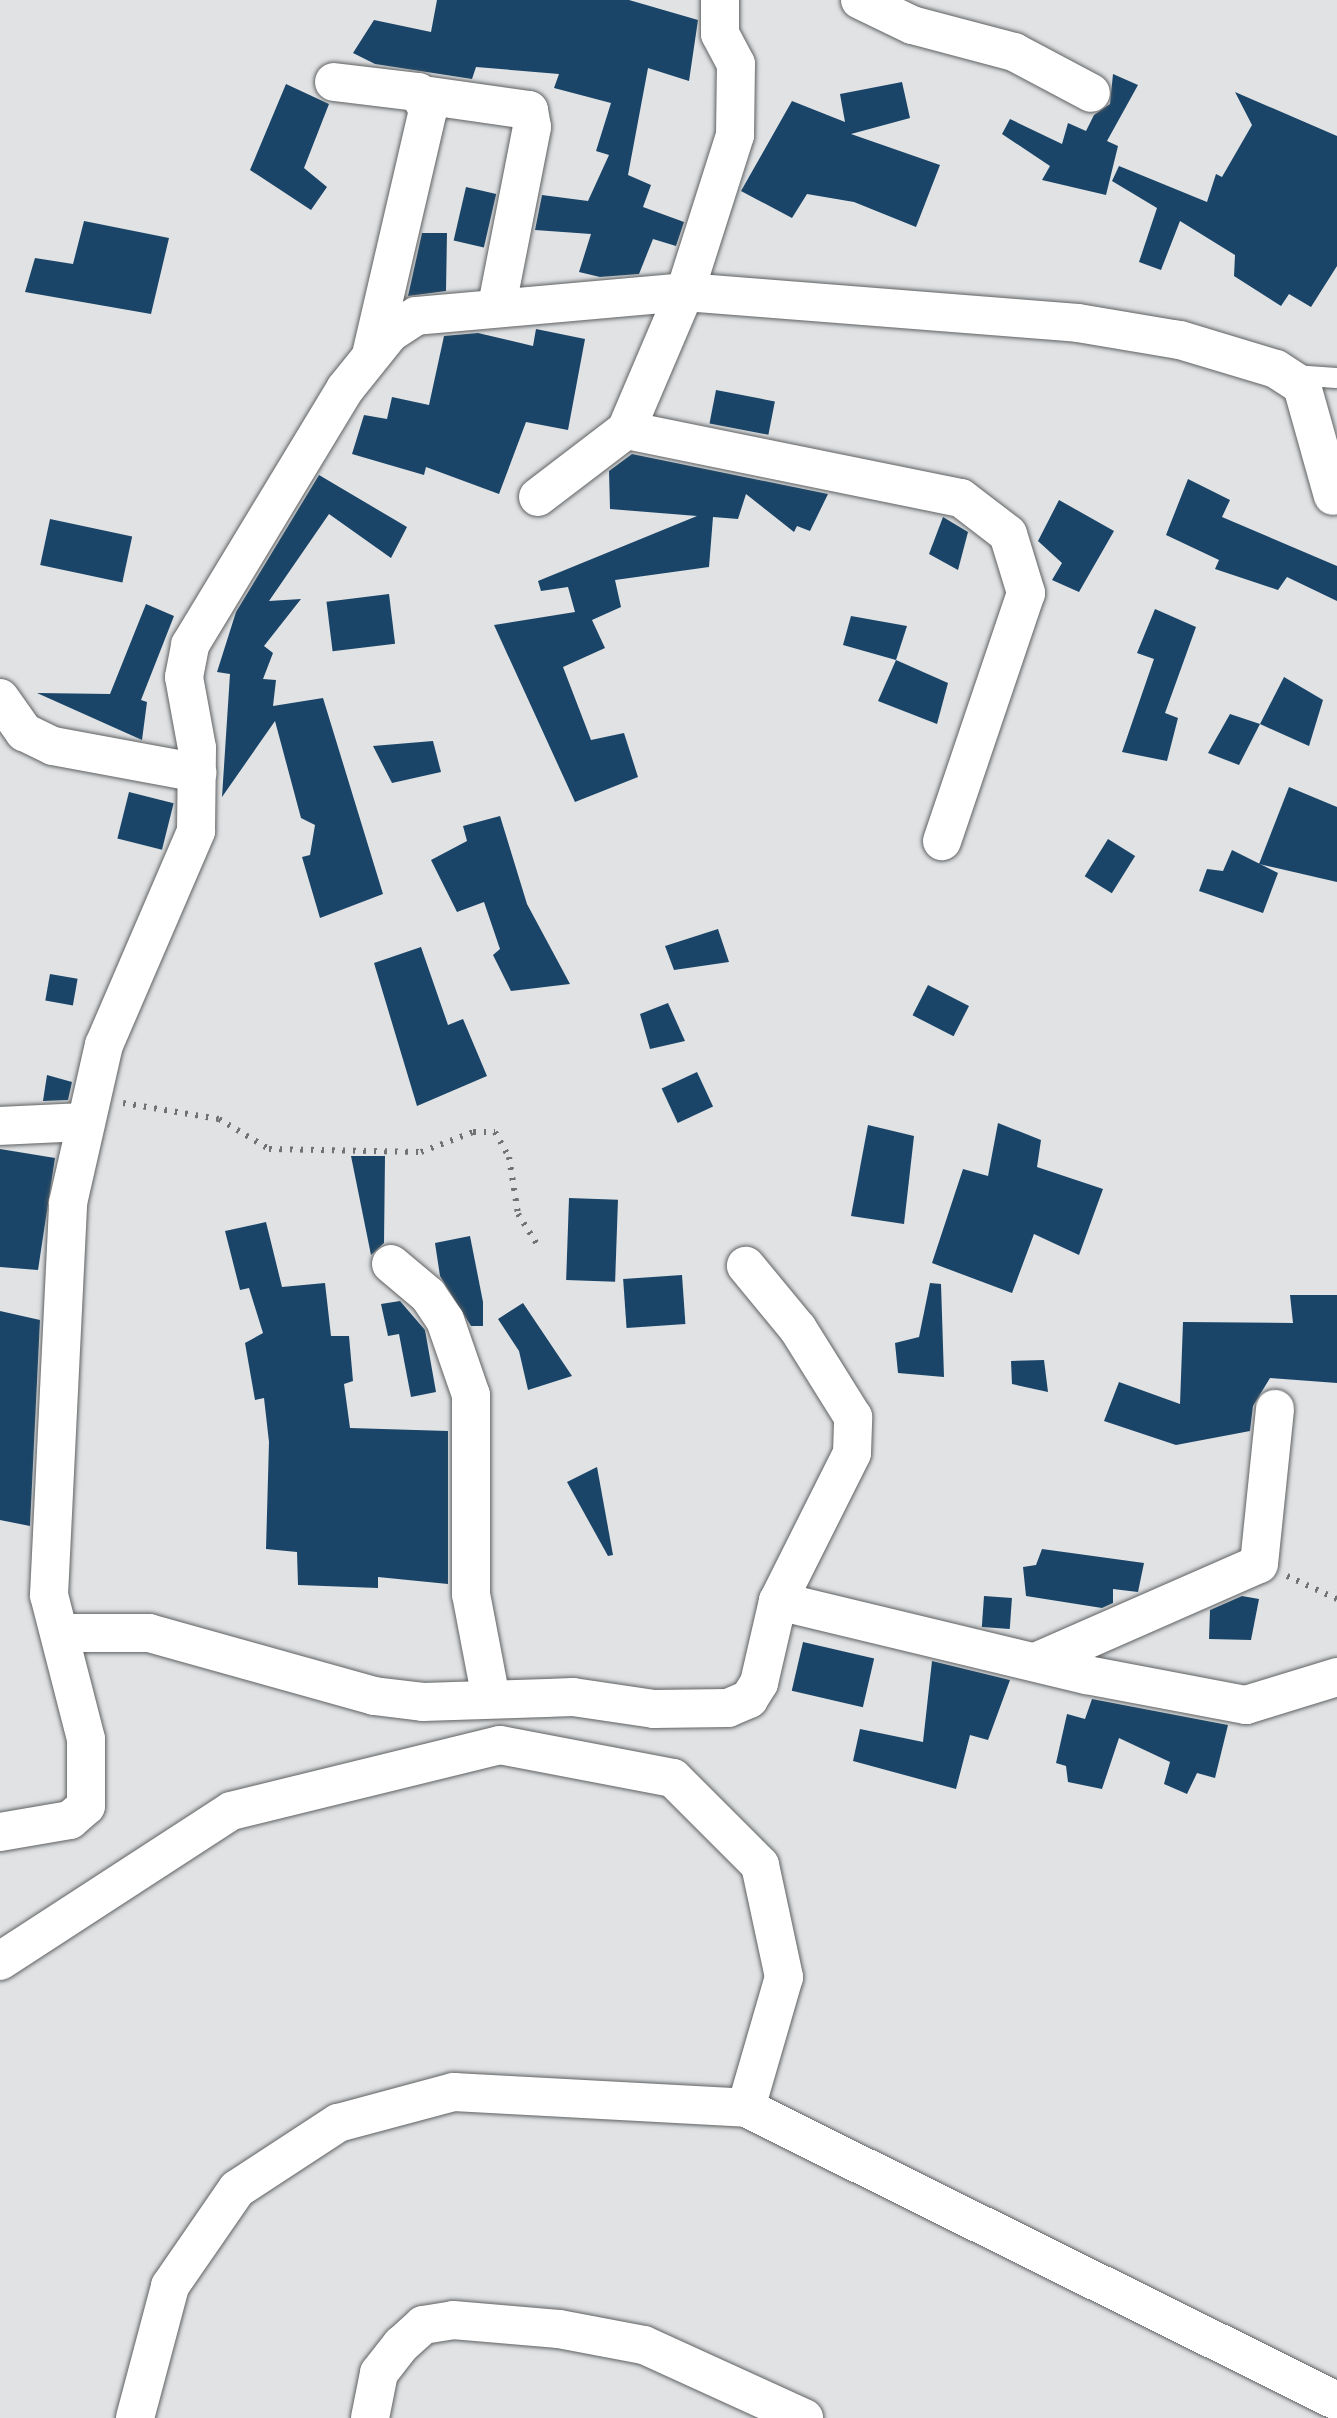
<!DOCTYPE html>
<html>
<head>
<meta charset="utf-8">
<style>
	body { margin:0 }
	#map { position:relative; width:1337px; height:2418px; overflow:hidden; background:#e0e2e4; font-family:"Fira Sans",sans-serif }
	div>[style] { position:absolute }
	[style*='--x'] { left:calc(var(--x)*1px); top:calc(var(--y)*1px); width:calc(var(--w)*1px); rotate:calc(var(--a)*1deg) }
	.building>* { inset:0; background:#1a4568; transform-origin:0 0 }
	.path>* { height:6px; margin-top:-3px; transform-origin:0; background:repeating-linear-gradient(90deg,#707273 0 2.5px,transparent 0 10.5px) }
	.roads { filter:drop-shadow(0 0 2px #5f6162) drop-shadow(0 0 2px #5f6162) }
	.lane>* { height:20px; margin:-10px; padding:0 10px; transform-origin:10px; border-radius:10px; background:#fff }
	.street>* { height:38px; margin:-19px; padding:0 19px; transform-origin:19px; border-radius:19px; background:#fff }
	span { translate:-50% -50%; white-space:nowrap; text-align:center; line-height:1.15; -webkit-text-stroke:10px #e0e2e4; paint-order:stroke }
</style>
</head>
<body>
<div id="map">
	<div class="building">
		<div style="clip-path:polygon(437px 0,629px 0,698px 20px,689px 81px,648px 68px,628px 175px,651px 185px,643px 207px,684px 222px,676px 246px,653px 239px,639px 274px,600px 277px,579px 272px,591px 234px,535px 230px,542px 195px,588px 201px,609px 155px,596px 151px,611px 103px,554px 88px,559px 74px,476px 67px,472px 79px,375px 64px,353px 53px,374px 20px,431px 32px)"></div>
		<div style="clip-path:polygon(1113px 74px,1138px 85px,1107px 141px,1118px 146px,1106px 195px,1042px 180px,1050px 166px,1002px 134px,1010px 119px,1062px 144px,1068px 123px,1086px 131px,1094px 115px,1110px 104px)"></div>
		<div style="clip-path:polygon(902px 82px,910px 118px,851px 134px,940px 165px,916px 227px,854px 202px,807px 194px,792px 218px,741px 191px,792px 101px,845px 122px,840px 94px)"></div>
		<div style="clip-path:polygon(286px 84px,329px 104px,304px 168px,327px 187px,311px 210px,250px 170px)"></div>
		<div style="clip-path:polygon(1235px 92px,1337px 136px,1337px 266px,1311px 307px,1289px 294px,1281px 306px,1234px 276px,1235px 255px,1180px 221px,1161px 270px,1139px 262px,1157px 208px,1112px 181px,1119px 166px,1207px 202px,1216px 174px,1222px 177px,1252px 125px)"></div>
		<div style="left:466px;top:187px;width:31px;height:55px;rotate:13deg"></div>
		<div style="clip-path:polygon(84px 221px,169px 238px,151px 314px,25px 292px,35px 258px,73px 264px)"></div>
		<div style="clip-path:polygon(422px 233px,447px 233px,446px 291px,408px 296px)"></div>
		<div style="clip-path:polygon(536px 329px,585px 339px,568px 430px,526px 422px,499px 494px,426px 467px,424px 475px,352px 454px,364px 415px,387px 419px,392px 397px,429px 405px,444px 336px,478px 333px,533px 346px)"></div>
		<div style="left:716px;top:390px;width:60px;height:34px;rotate:11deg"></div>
		<div style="clip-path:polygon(632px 454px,828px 494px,810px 531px,797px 526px,794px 532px,746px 494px,738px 519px,713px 517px,709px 567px,615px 580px,621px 607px,592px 620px,605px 648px,563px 667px,591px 740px,624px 733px,638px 777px,575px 802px,494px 625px,575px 612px,568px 587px,541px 591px,538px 581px,697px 516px,610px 509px,609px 471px)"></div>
		<div style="clip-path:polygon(319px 475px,407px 527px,391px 558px,329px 514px,269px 601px,301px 599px,264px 646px,273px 653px,263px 679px,276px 680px,273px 706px,323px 698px,383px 894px,320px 918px,302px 857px,310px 855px,315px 825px,301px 818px,275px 721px,222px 797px,230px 674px,217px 672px,236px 612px)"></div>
		<div style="clip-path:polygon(1188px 479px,1230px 500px,1222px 517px,1337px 566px,1337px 601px,1287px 577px,1278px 590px,1215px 569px,1219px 560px,1166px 535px)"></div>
		<div style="clip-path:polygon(1059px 500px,1114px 531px,1079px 592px,1052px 580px,1062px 563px,1038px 541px)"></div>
		<div style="clip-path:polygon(943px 517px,968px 532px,958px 570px,929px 554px)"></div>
		<div style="left:50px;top:519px;width:84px;height:47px;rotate:12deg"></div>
		<div style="left:389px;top:594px;width:50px;height:63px;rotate:83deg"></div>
		<div style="clip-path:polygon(146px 604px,174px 616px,141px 700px,147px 702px,142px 740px,37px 693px,110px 694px)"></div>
		<div style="clip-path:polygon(1155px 609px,1196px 627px,1165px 713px,1178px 718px,1167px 761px,1122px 752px,1154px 659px,1137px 653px)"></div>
		<div style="clip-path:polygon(851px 616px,907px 626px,896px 660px,843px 645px)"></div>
		<div style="clip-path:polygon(896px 660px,948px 683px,937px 724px,878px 701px)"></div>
		<div style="clip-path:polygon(1284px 677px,1323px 700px,1309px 746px,1260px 724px)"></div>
		<div style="clip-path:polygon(1230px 714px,1260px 724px,1239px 765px,1208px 753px)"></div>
		<div style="clip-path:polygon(433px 741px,441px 772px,392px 783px,373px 746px)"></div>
		<div style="clip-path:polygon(1289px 787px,1337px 807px,1337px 882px,1259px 864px)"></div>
		<div style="left:129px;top:792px;width:46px;height:48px;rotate:14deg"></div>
		<div style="clip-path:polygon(500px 816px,527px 904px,570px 984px,511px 991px,493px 955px,500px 949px,484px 902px,457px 912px,431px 860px,467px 841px,463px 826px)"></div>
		<div style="left:1108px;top:839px;width:32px;height:44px;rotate:32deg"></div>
		<div style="clip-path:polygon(1232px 850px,1278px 873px,1263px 913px,1199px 891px,1207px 869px,1223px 871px)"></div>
		<div style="clip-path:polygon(718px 929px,729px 962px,674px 970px,665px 946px)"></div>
		<div style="clip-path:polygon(421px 947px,448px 1025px,463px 1019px,487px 1076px,417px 1106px,374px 963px)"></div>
		<div style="left:50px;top:974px;width:28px;height:27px;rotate:10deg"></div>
		<div style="left:928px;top:985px;width:46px;height:34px;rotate:27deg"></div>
		<div style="clip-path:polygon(668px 1003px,685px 1041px,650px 1049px,640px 1014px)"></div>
		<div style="left:697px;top:1072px;width:38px;height:39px;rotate:65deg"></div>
		<div style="clip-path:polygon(47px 1075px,72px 1082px,68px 1100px,43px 1101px)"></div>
		<div style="clip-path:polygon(998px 1123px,1041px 1140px,1037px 1167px,1103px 1189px,1079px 1255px,1034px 1234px,1012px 1293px,932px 1263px,963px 1169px,988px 1176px)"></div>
		<div style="clip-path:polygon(868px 1125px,914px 1136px,904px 1224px,851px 1216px)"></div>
		<div style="clip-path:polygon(0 1149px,55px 1158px,38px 1270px,0 1267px)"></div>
		<div style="clip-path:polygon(351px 1156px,385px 1156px,384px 1243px,371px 1255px)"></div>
		<div style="left:569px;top:1198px;width:49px;height:82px;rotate:2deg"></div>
		<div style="clip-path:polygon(266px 1222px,282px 1287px,325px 1283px,331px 1336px,349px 1336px,353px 1381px,344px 1384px,350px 1428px,448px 1431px,448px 1584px,378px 1577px,378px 1588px,298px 1585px,297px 1552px,266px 1549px,269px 1442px,264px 1398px,255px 1400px,245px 1343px,263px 1333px,249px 1288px,240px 1290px,225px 1231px)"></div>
		<div style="clip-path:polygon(470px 1236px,483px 1302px,483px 1326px,471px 1326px,440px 1276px,435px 1243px)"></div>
		<div style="left:682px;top:1275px;width:49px;height:59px;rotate:86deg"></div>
		<div style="clip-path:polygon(930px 1283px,941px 1284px,944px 1377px,898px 1373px,895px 1343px,919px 1337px)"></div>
		<div style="clip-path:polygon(1290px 1295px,1337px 1295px,1337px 1383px,1270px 1378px,1253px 1406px,1250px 1431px,1176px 1445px,1104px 1421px,1119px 1382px,1180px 1404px,1183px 1322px,1293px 1323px)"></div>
		<div style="clip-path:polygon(400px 1301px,425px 1330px,436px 1392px,411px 1397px,399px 1334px,388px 1336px,381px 1304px)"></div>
		<div style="clip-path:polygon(523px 1303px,572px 1376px,528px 1390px,519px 1351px,498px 1319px)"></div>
		<div style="clip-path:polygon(0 1311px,40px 1320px,30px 1526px,0 1520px)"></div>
		<div style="clip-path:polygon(1044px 1360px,1048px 1392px,1012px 1384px,1011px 1361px)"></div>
		<div style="clip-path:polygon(597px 1467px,613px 1555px,608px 1556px,567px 1482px)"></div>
		<div style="clip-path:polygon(1042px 1549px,1144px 1563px,1138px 1592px,1113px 1589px,1113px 1603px,1102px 1608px,1026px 1596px,1023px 1567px,1036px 1565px)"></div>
		<div style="left:984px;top:1596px;width:28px;height:31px;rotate:4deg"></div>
		<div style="clip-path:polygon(1242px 1596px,1259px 1599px,1251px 1640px,1209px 1639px,1210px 1610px)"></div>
		<div style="left:803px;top:1642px;width:73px;height:50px;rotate:13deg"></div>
		<div style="clip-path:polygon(932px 1661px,1010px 1680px,988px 1740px,970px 1735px,956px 1789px,853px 1761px,860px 1729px,923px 1742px)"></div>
		<div style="clip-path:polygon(1092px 1699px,1228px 1725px,1215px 1778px,1197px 1773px,1187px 1794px,1164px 1784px,1170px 1762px,1119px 1738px,1102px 1789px,1068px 1782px,1066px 1766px,1056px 1763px,1067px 1714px,1085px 1719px)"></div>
	</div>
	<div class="path">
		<div style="--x:123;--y:1103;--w:97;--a:9.5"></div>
		<div style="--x:219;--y:1119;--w:58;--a:31"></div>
		<div style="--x:269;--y:1149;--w:152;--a:1.1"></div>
		<div style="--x:421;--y:1152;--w:56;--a:-21"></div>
		<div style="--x:473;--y:1132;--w:22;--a:0"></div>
		<div style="--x:495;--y:1132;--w:29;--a:61"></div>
		<div style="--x:509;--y:1157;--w:58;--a:81"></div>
		<div style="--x:518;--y:1214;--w:41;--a:57.8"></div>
		<div style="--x:1287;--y:1576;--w:55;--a:24.7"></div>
	</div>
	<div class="roads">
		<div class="lane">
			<div style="--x:1293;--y:375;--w:44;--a:3.9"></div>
		</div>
		<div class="street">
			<div style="--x:860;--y:0;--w:58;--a:25.7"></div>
			<div style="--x:912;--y:25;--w:106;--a:14.8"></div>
			<div style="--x:1014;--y:52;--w:87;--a:28"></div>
			<div style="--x:334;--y:82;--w:85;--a:6.8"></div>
			<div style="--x:418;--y:92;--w:21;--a:61"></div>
			<div style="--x:428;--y:110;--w:251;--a:103.1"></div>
			<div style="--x:423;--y:95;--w:107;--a:8.1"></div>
			<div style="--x:529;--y:110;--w:17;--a:80"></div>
			<div style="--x:532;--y:127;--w:182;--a:101.1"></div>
			<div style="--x:626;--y:430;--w:342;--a:11.5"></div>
			<div style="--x:961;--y:498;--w:59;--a:37.5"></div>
			<div style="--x:1008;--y:534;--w:62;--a:73"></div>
			<div style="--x:1026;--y:593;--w:262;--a:108.7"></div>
			<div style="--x:538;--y:497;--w:111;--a:-37.3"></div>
			<div style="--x:626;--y:430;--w:150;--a:-66.9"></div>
			<div style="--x:685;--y:292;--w:394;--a:4.5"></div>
			<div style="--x:1078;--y:323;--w:103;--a:9.5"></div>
			<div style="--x:1180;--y:340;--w:100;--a:16.8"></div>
			<div style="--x:1276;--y:369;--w:31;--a:33"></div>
			<div style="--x:1302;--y:386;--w:114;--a:74.3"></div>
			<div style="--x:0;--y:698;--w:42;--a:54.8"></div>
			<div style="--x:24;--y:732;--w:32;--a:26"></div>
			<div style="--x:53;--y:746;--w:147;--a:10.5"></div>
			<div style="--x:0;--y:1126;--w:86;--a:-2.7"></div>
			<div style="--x:391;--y:1264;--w:48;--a:40"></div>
			<div style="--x:428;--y:1295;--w:30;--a:56"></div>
			<div style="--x:445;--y:1320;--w:79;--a:70.9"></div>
			<div style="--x:471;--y:1395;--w:199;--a:90"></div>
			<div style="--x:471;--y:1594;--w:107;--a:79.2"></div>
			<div style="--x:778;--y:1601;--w:318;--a:13.5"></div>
			<div style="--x:1087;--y:1675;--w:162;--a:10.7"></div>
			<div style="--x:1246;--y:1705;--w:95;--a:-17.1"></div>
			<div style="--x:61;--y:1633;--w:88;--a:0"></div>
			<div style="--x:149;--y:1633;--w:234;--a:15.6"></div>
			<div style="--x:374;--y:1696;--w:49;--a:7"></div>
			<div style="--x:423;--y:1702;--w:150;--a:-1.9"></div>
			<div style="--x:573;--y:1697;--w:82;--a:8.4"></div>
			<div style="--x:654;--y:1709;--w:74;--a:-0.8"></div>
			<div style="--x:728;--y:1708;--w:23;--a:-23"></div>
			<div style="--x:749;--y:1699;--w:19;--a:-58"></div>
			<div style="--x:759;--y:1683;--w:84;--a:-77"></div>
			<div style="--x:778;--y:1601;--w:165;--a:-63.4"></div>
			<div style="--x:852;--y:1453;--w:36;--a:-88"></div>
			<div style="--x:853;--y:1417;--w:104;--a:-122"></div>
			<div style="--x:798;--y:1329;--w:82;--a:-129.5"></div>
			<div style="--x:1038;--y:1661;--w:241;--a:-23.7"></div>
			<div style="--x:1259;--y:1564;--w:156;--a:-84.1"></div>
			<div style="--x:0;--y:1832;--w:71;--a:-9.7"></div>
			<div style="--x:70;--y:1820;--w:21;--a:-41"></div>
			<div style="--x:86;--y:1806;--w:67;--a:-90"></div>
			<div style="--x:86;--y:1739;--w:149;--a:-104.4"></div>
			<div style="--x:49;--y:1595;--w:392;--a:-87.2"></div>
			<div style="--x:68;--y:1203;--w:162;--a:-77.2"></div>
			<div style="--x:104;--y:1045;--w:233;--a:-66.7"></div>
			<div style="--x:196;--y:831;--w:83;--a:-89.3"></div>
			<div style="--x:197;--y:748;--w:72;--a:-100.4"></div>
			<div style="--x:184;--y:677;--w:33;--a:-79"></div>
			<div style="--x:190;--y:645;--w:299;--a:-58.8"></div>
			<div style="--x:345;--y:389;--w:72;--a:-51.2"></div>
			<div style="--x:390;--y:333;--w:31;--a:-33"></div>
			<div style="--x:416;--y:316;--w:270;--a:-5.1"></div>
			<div style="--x:685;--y:292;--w:165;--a:-72.3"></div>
			<div style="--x:735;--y:135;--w:71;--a:-89.2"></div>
			<div style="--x:736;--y:64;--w:34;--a:-118"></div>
			<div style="--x:720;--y:34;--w:34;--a:-90"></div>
			<div style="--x:0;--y:1961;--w:275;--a:-33"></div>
			<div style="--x:231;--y:1811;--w:277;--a:-13.8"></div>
			<div style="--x:500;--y:1745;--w:176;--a:10.8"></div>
			<div style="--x:673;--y:1778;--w:123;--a:45"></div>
			<div style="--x:760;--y:1865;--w:115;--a:77.9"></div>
			<div style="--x:784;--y:1977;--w:136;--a:106.2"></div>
			<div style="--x:135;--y:2418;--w:137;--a:-75.1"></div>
			<div style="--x:170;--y:2286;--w:118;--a:-55.4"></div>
			<div style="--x:237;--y:2189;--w:121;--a:-33.2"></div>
			<div style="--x:338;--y:2123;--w:120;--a:-15"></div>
			<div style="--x:454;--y:2092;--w:292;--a:3.1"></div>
			<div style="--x:746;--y:2108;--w:660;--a:26.37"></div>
			<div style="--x:370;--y:2418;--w:46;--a:-78.7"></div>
			<div style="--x:379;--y:2373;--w:36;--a:-52"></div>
			<div style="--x:401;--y:2345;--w:30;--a:-42"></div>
			<div style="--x:423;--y:2325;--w:30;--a:-9"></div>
			<div style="--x:453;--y:2320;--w:106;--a:4.9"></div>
			<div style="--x:559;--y:2329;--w:86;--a:10.7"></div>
			<div style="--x:644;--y:2345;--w:176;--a:24.5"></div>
		</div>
	</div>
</div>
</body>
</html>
